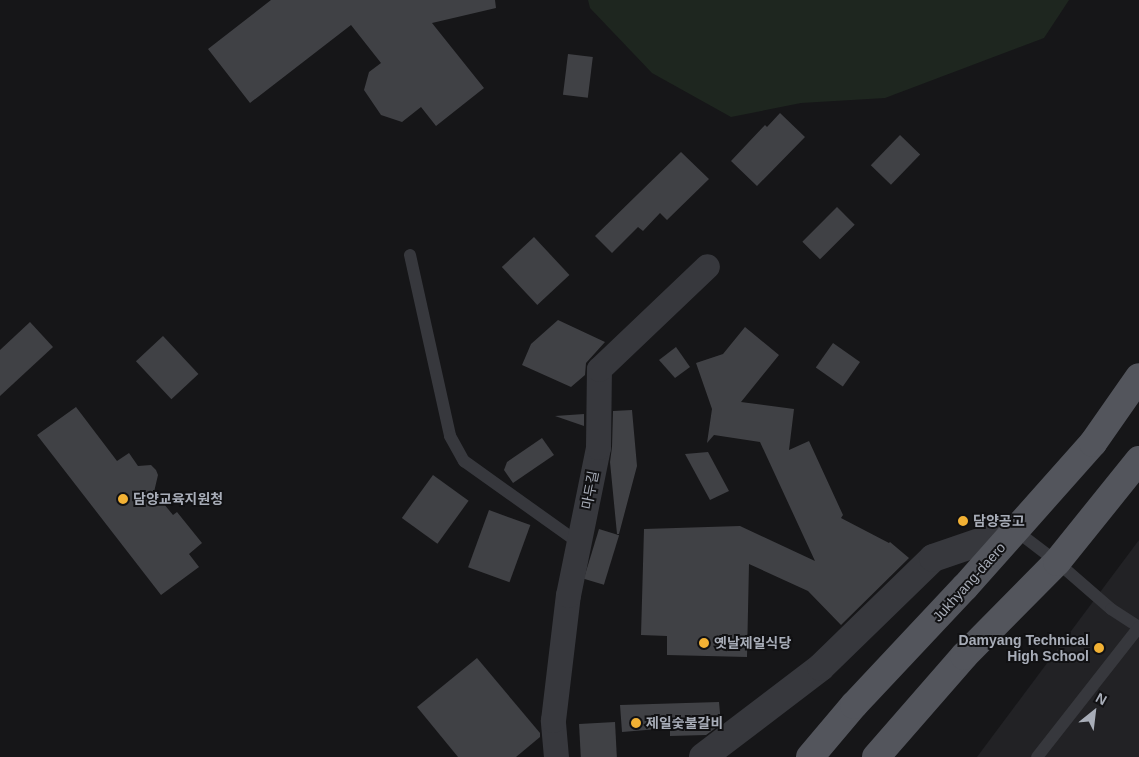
<!DOCTYPE html>
<html>
<head>
<meta charset="utf-8">
<style>
	body { margin:0 }
	#map { position:relative; width:1139px; height:757px; overflow:hidden; background:#161618; font-family:Helvetica,"Noto Sans KR",sans-serif }
	div>[style] { position:absolute }
	[style*='--x'] { left:calc(var(--x)*1px); top:calc(var(--y)*1px); width:calc(var(--w)*1px); rotate:calc(var(--a)*1deg) }
	.built>* { inset:0; background:#222225 }
	.green>* { inset:0; background:#1e261f }
	.building>* { inset:0; background:#404145; transform-origin:0 0 }
	.service>* { height:12px; margin:-6px; padding:0 6px; transform-origin:6px; border-radius:6px; background:#37383d }
	.minor>* { height:25px; margin:-12.5px; padding:0 12.5px; transform-origin:12.5px; border-radius:12.5px; background:#37383d }
	.tertiary>* { height:28px; margin:-14px; padding:0 14px; transform-origin:14px; border-radius:14px; background:#37383d }
	.primary>* { height:28px; margin:-14px; padding:0 14px; transform-origin:14px; border-radius:14px; background:#53555c }
	.dots>* { width:14px; height:14px; translate:-50% -50%; box-sizing:border-box; border:2px solid #111113; border-radius:50% }
	span { translate:-50% -50%; white-space:nowrap; text-align:center; line-height:1.15; -webkit-text-stroke:4px #111113; paint-order:stroke }
	.street-label { font-size:14px; color:#a8adb8 }
	.poi-label { font-size:14px; color:#a8adb8; font-weight:700 }
	.left { translate:0 -50%; text-align:left }
	.right { translate:-100% -50%; text-align:right }
	.north { position:absolute; left:1069px; top:687px; width:50px; height:50px; -webkit-text-stroke:4px #111113; paint-order:stroke; rotate:29deg; font-size:14px; font-weight:700; line-height:20px; text-align:center; color:#a8adb8 }
	.north::after { content:''; display:block; margin:auto; width:18px; height:22px; background:#a8adb8; clip-path:polygon(50% 0,100% 100%,50% 72%,0 100%) }
</style>
</head>
<body>
<div id="map">
	<div class="built">
		<div style="clip-path:polygon(1139px 540px,1139px 757px,977px 757px)"></div>
	</div>
	<div class="green">
		<div style="clip-path:polygon(588px 0,1069px 0,1044px 38px,885px 98px,801px 103px,731px 117px,652px 73px,590px 8px)"></div>
	</div>
	<div class="building">
		<div style="clip-path:polygon(271px 0,495px 0,496px 8px,432px 23px,484px 88px,436px 126px,421px 107px,402px 122px,381px 115px,364px 90px,369px 72px,381px 63px,351px 25px,250px 103px,208px 49px)"></div>
		<div style="left:568px;top:54px;width:25px;height:41px;rotate:7deg"></div>
		<div style="clip-path:polygon(780px 113px,805px 137px,757px 186px,731px 161px,765px 125px,767px 127px)"></div>
		<div style="left:900px;top:135px;width:28px;height:42px;rotate:44deg"></div>
		<div style="clip-path:polygon(681px 152px,709px 179px,667px 220px,660px 213px,643px 231px,638px 227px,612px 253px,595px 236px)"></div>
		<div style="left:837px;top:207px;width:25px;height:49px;rotate:45deg"></div>
		<div style="left:534px;top:237px;width:52px;height:44px;rotate:47deg"></div>
		<div style="clip-path:polygon(558px 320px,605px 342px,586px 363px,585px 375px,571px 387px,522px 365px,531px 344px)"></div>
		<div style="clip-path:polygon(30px 322px,53px 347px,0 396px,0 350px)"></div>
		<div style="clip-path:polygon(745px 327px,779px 355px,741px 402px,794px 409px,789px 450px,809px 441px,843px 515px,841px 518px,889px 543px,890px 542px,909px 558px,841px 625px,808px 591px,749px 564px,747px 657px,667px 655px,667px 636px,641px 635px,644px 529px,740px 526px,815px 561px,760px 442px,714px 435px,707px 443px,712px 409px,696px 363px,723px 354px)"></div>
		<div style="left:163px;top:336px;width:52px;height:37px;rotate:47deg"></div>
		<div style="left:833px;top:343px;width:33px;height:30px;rotate:35deg"></div>
		<div style="clip-path:polygon(676px 347px,690px 367px,675px 378px,659px 360px)"></div>
		<div style="clip-path:polygon(76px 407px,117px 461px,129px 453px,138px 466px,151px 465px,156px 470px,158px 475px,154px 492px,173px 515px,177px 512px,202px 543px,189px 554px,199px 567px,161px 595px,37px 435px)"></div>
		<div style="clip-path:polygon(632px 410px,637px 466px,619px 534px,617px 534px,610px 462px,612px 447px,613px 411px)"></div>
		<div style="clip-path:polygon(584px 414px,584px 426px,555px 416px)"></div>
		<div style="clip-path:polygon(542px 438px,554px 455px,513px 483px,504px 470px,507px 462px)"></div>
		<div style="clip-path:polygon(708px 452px,729px 491px,710px 500px,685px 454px)"></div>
		<div style="left:433px;top:475px;width:44px;height:53px;rotate:36deg"></div>
		<div style="left:489px;top:510px;width:44px;height:61px;rotate:20deg"></div>
		<div style="left:599px;top:529px;width:21px;height:52px;rotate:17deg"></div>
		<div style="clip-path:polygon(477px 658px,540px 733px,540px 737px,516px 757px,458px 757px,417px 707px)"></div>
		<div style="clip-path:polygon(719px 702px,721px 724px,706px 735px,670px 736px,670px 728px,622px 732px,620px 705px)"></div>
		<div style="left:615px;top:722px;width:35px;height:36px;rotate:87deg"></div>
	</div>
	<div class="service">
		<div style="--x:410;--y:255;--w:185;--a:77.5"></div>
		<div style="--x:450;--y:436;--w:29;--a:61"></div>
		<div style="--x:464;--y:461;--w:141;--a:35.5"></div>
		<div style="--x:1015;--y:530;--w:53;--a:37.3"></div>
		<div style="--x:1057;--y:562;--w:72;--a:41"></div>
		<div style="--x:1111;--y:609;--w:33;--a:33"></div>
		<div style="--x:1139;--y:627;--w:165;--a:128.1"></div>
	</div>
	<div class="minor">
		<div style="--x:556;--y:757;--w:37;--a:-95"></div>
		<div style="--x:553;--y:720;--w:126;--a:-83.2"></div>
		<div style="--x:568;--y:595;--w:151;--a:-78.5"></div>
		<div style="--x:598;--y:447;--w:78;--a:-89.3"></div>
		<div style="--x:599;--y:369;--w:149;--a:-43.6"></div>
	</div>
	<div class="tertiary">
		<div style="--x:703;--y:757;--w:148;--a:-37.3"></div>
		<div style="--x:821;--y:667;--w:156;--a:-44.2"></div>
		<div style="--x:933;--y:558;--w:87;--a:-18.9"></div>
	</div>
	<div class="primary">
		<div style="--x:810;--y:757;--w:68;--a:-49.8"></div>
		<div style="--x:854;--y:705;--w:162;--a:-46.8"></div>
		<div style="--x:965;--y:587;--w:193;--a:-48.4"></div>
		<div style="--x:1093;--y:443;--w:80;--a:-55.1"></div>
		<div style="--x:876;--y:757;--w:134;--a:-48.9"></div>
		<div style="--x:964;--y:656;--w:132;--a:-45.3"></div>
		<div style="--x:1057;--y:562;--w:131;--a:-51.2"></div>
	</div>
	<div class="dots">
		<div style="left:123px;top:499px;background:#f2b134"></div>
		<div style="left:963px;top:521px;background:#f2b134"></div>
		<div style="left:704px;top:643px;background:#f2b134"></div>
		<div style="left:1099px;top:648px;background:#f2b134"></div>
		<div style="left:636px;top:723px;background:#f2b134"></div>
	</div>
	<div class="street-label">
		<span style="left:590px;top:490px;rotate:-79deg">마두길</span>
		<span style="left:969px;top:582px;rotate:-48deg">Jukhyang-daero</span>
	</div>
	<div class="poi-label">
		<span class="left" style="left:133px;top:499px">담양교육지원청</span>
		<span class="left" style="left:973px;top:521px">담양공고</span>
		<span class="right" style="left:1089px;top:648px">Damyang Technical<br>High School</span>
		<span class="left" style="left:714px;top:643px">옛날제일식당</span>
		<span class="left" style="left:646px;top:723px">제일숯불갈비</span>
	</div>
	<div class="north">N</div>
</div>
</body>
</html>
